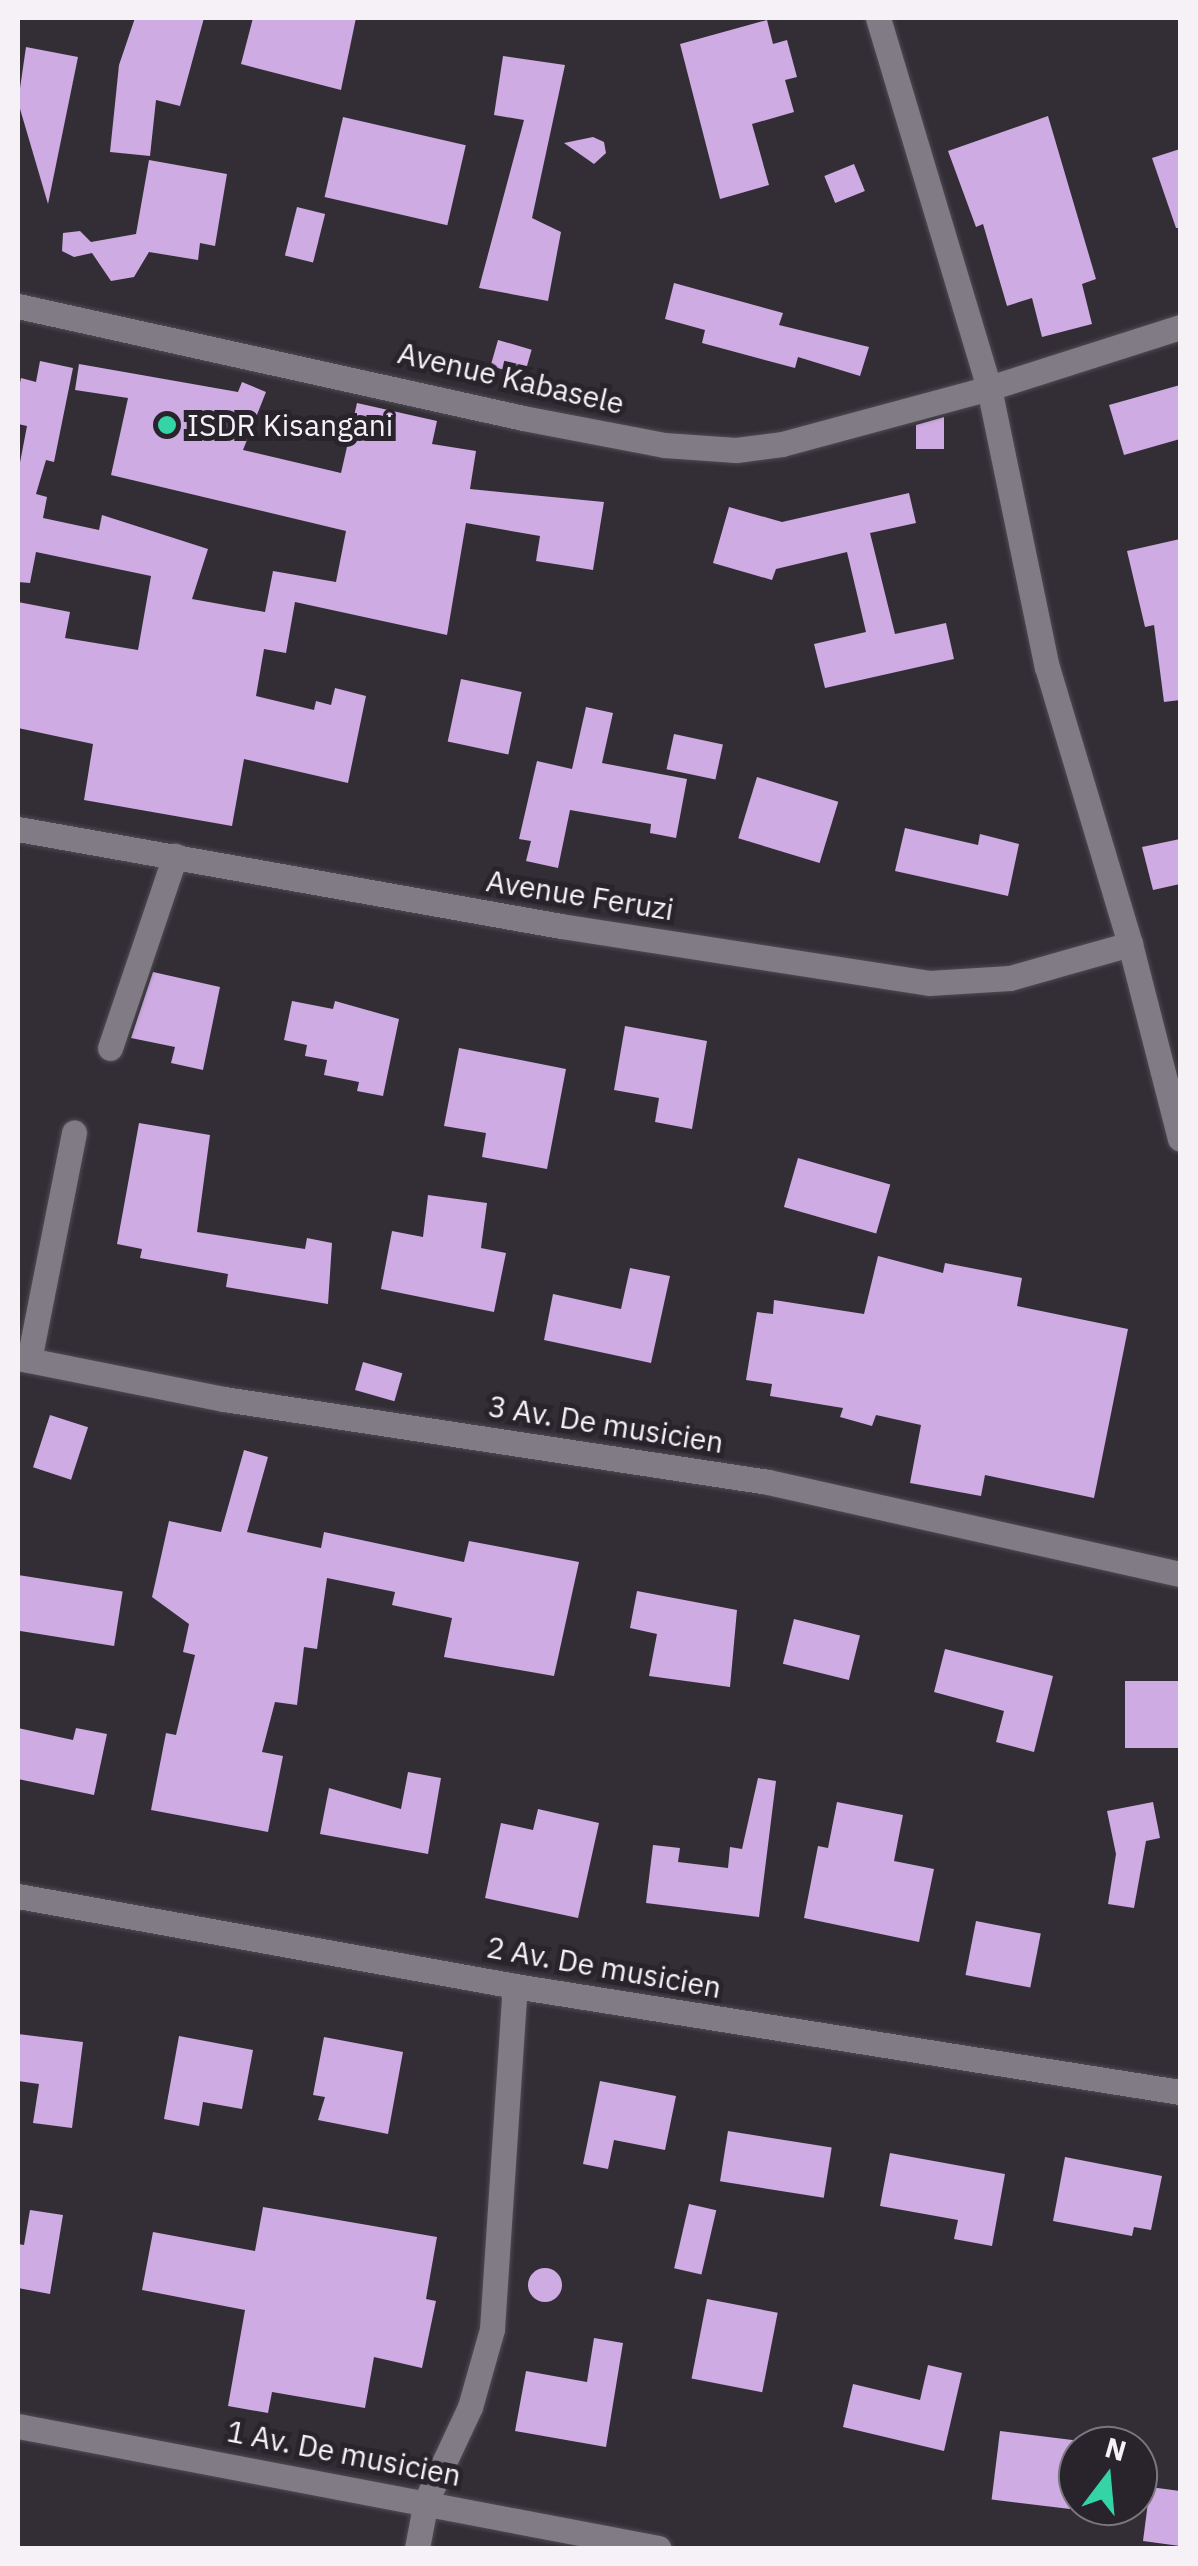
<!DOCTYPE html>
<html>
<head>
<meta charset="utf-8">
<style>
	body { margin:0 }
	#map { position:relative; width:1198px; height:2566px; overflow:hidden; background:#332e36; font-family:"IBM Plex Sans",sans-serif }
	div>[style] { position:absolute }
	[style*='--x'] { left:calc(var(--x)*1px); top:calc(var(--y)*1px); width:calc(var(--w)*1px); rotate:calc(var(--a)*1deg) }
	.building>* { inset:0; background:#ceabe2; transform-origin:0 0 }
	.round { border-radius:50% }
	.roads { filter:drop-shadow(0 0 2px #4f4b52) drop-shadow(0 0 2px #4f4b52) }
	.minor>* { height:25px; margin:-12.5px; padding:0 12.5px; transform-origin:12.5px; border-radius:12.5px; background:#817b85 }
	.dots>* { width:28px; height:28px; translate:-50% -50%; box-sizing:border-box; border:5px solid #29242c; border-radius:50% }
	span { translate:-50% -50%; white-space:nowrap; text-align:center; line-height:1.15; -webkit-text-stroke:10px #29242c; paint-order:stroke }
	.street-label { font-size:30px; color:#f5f1f7 }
	.poi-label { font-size:30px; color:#f5f1f7 }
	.left { translate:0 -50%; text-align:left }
	.frame { position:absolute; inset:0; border:20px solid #f5f1f7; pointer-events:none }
	.north { position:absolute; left:1058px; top:2426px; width:100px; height:100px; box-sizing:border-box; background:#29242c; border:2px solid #7b767d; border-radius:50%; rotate:16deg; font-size:28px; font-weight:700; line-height:40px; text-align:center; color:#f5f1f7 }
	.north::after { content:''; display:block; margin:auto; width:35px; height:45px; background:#35d4a7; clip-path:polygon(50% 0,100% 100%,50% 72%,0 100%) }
</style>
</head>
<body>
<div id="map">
	<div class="building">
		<div style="clip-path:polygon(135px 18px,204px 18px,180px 106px,156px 100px,150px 156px,110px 152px,119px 65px)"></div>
		<div style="clip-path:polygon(253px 18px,356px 18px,341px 90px,241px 64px)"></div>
		<div style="clip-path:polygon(767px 20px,773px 44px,787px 40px,797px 77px,785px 80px,794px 112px,752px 124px,769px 185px,720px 199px,680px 44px)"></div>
		<div style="clip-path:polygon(26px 47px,78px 57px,48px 204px,18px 102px)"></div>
		<div style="clip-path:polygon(503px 56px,565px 65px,532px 218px,561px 232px,548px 301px,479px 288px,524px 120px,494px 115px)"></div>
		<div style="clip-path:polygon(1048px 116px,1096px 279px,1082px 284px,1092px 324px,1042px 337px,1032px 298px,1007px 306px,983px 224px,976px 227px,948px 151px)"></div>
		<div style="left:343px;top:117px;width:126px;height:82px;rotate:13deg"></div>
		<div style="clip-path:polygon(593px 137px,604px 142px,606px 153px,594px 164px,564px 143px)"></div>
		<div style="clip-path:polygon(1180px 149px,1180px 228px,1176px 228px,1152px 158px)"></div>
		<div style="clip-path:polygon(149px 160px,227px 174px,215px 246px,200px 243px,198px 260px,149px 252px,134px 277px,111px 281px,92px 253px,74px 257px,62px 251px,63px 233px,80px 231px,91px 242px,136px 234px)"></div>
		<div style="left:854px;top:164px;width:29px;height:32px;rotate:68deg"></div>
		<div style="left:297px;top:207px;width:29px;height:50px;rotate:14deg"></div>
		<div style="clip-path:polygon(674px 283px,783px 313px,779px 325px,869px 347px,860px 376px,798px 357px,795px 368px,702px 343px,705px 330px,665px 319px)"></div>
		<div style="left:498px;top:340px;width:35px;height:27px;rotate:16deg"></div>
		<div style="clip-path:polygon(40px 361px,73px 368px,54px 462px,46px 460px,36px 494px,47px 497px,43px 518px,99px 530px,102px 515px,208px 549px,192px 599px,265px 612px,273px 571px,336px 582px,346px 531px,111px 475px,128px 398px,75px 390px,79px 364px,238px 392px,242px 382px,266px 392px,243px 450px,341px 473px,357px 403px,437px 421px,432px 444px,476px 451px,470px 489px,604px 502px,593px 570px,536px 561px,540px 536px,466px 523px,447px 635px,295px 602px,286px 653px,264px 649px,256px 696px,314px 710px,316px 701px,331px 705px,335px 688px,366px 696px,348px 783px,244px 759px,232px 826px,84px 800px,93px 744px,18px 728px,18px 602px,70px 612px,65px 638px,138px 650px,151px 576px,36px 552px,30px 583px,18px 582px,18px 473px,27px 426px,18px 424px,18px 392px,21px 378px,36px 382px)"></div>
		<div style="clip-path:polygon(1180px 385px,1180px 439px,1124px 455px,1109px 405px)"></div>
		<div style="clip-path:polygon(944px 417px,944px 449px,916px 449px,916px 425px)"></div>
		<div style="clip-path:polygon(909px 493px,916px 523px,870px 533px,895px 634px,946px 623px,954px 659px,825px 688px,814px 644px,866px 632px,847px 552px,776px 569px,772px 580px,713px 563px,729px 507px,782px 522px)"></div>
		<div style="clip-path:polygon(1180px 539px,1180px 700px,1164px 702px,1154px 625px,1145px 627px,1127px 551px)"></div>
		<div style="left:461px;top:679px;width:62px;height:64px;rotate:12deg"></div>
		<div style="clip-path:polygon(586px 707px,613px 713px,602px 763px,687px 779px,676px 838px,650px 833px,651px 824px,570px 810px,558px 868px,526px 861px,531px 841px,519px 839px,537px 761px,572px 769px)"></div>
		<div style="left:674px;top:734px;width:50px;height:36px;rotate:12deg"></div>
		<div style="left:757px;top:777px;width:85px;height:64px;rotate:17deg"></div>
		<div style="clip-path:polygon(905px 828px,978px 845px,980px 834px,1019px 844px,1008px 896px,895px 871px)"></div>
		<div style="clip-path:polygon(1180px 839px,1180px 884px,1153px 890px,1142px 847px)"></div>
		<div style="clip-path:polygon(153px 972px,220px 987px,203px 1070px,171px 1063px,175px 1047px,131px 1038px)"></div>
		<div style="clip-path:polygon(292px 1001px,333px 1009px,335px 1001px,399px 1019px,383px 1096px,357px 1091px,359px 1082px,324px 1075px,327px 1060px,305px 1056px,307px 1045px,284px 1040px)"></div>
		<div style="clip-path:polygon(625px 1026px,707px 1041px,692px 1129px,655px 1122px,659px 1098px,614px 1090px)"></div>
		<div style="clip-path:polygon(459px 1048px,566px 1069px,547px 1169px,482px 1157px,486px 1133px,444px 1126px)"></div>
		<div style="clip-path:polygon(139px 1123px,210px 1135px,197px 1232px,305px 1249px,307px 1238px,332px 1243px,328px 1304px,226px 1287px,228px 1274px,140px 1258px,142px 1249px,117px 1244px)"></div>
		<div style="left:798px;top:1158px;width:96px;height:51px;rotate:16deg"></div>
		<div style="clip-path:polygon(428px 1195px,487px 1203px,481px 1248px,506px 1253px,494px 1312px,381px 1289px,392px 1231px,423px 1237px)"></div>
		<div style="clip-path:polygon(878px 1256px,943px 1273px,945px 1263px,1022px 1278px,1017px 1306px,1128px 1329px,1094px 1498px,985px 1475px,981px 1496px,910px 1483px,921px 1425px,876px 1415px,872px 1426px,840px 1417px,843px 1408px,770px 1396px,772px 1384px,746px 1380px,757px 1312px,773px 1314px,774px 1300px,864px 1314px)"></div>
		<div style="clip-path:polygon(630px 1268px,670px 1276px,651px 1363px,544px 1340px,553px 1294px,621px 1309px)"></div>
		<div style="left:363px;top:1362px;width:41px;height:29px;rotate:16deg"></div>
		<div style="left:50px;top:1415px;width:40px;height:55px;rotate:18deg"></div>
		<div style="clip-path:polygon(244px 1450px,268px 1457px,247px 1532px,321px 1548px,324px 1532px,464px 1562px,469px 1541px,579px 1562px,554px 1676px,444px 1657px,452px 1618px,392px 1605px,395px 1592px,327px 1578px,317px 1649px,304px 1647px,297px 1705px,275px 1702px,262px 1752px,283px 1756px,268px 1832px,151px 1810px,166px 1733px,176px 1735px,195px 1655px,183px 1652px,189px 1624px,152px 1597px,169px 1521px,221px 1532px)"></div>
		<div style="left:18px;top:1575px;width:106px;height:55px;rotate:9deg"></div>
		<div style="clip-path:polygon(637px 1591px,737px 1610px,730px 1687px,649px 1676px,657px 1634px,630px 1628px)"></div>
		<div style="left:794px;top:1619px;width:68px;height:46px;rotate:14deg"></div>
		<div style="clip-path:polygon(945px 1649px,1053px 1676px,1034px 1752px,996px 1742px,1004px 1711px,934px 1692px)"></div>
		<div style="left:1125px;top:1681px;width:55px;height:67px"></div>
		<div style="clip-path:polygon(18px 1728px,73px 1740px,76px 1728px,107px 1734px,94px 1795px,18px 1779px)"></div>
		<div style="clip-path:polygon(408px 1772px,441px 1778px,428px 1854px,320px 1834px,329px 1788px,401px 1809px)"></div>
		<div style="clip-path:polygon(758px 1778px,776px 1781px,759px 1917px,646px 1903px,653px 1845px,680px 1848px,678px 1862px,728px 1868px,730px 1847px,742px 1849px)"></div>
		<div style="clip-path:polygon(837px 1802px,903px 1815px,894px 1861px,934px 1869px,919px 1942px,804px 1918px,818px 1846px,828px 1848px)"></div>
		<div style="clip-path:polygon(1153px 1802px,1160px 1838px,1146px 1841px,1134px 1908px,1108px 1904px,1116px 1854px,1107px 1811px)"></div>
		<div style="clip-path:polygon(538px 1809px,599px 1823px,578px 1918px,485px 1898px,501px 1823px,533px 1830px)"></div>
		<div style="left:976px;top:1921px;width:66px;height:55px;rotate:11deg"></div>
		<div style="clip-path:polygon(18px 2034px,83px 2042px,72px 2128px,33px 2123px,39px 2084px,18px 2081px)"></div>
		<div style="clip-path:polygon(179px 2036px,253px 2050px,242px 2109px,203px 2102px,199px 2126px,164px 2119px)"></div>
		<div style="clip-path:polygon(324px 2037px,403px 2052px,388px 2134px,318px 2120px,325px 2097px,313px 2095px)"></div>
		<div style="clip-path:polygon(600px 2081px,676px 2096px,665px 2150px,614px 2140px,608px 2169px,583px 2164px)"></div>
		<div style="left:728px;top:2131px;width:105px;height:51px;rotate:9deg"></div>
		<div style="clip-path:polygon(890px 2153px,1005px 2174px,992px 2246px,954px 2239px,958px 2220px,880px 2206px)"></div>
		<div style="clip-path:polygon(1065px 2157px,1162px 2176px,1151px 2230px,1134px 2227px,1132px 2236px,1053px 2221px)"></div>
		<div style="left:689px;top:2204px;width:28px;height:66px;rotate:13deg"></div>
		<div style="clip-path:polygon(263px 2207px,437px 2237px,426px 2299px,436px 2301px,422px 2368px,374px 2357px,365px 2408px,272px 2392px,268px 2413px,228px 2406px,245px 2310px,142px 2290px,153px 2232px,255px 2251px)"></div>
		<div style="clip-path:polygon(30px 2210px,63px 2215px,50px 2294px,18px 2288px,18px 2244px,24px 2245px)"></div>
		<div class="round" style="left:528px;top:2268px;width:34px;height:34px"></div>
		<div style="left:707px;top:2299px;width:72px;height:81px;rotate:11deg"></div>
		<div style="clip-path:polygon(594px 2338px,623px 2343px,606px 2447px,515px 2431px,526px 2371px,587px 2382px)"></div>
		<div style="clip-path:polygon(928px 2365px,962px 2373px,944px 2451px,843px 2427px,853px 2384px,920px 2400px)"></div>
		<div style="left:1000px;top:2431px;width:79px;height:69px;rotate:7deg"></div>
		<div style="clip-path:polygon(1150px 2487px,1180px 2491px,1180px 2546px,1143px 2541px)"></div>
	</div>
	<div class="roads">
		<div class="minor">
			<div style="--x:878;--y:18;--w:386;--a:73.3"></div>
			<div style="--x:989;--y:388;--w:285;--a:78.3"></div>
			<div style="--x:1047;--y:667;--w:289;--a:73.3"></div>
			<div style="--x:1130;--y:944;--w:201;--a:75.6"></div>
			<div style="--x:18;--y:306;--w:517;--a:12.5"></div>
			<div style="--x:523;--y:418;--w:144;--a:10.8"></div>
			<div style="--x:664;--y:445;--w:72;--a:4"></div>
			<div style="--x:736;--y:450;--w:46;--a:-7.4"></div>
			<div style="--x:782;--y:444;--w:214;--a:-15.1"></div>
			<div style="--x:989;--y:388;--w:201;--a:-17.7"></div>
			<div style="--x:18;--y:829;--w:552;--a:10.13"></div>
			<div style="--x:561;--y:926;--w:372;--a:8.8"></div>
			<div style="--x:929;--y:983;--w:81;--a:-3.5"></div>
			<div style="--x:1010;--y:978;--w:125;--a:-15.8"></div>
			<div style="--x:110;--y:1048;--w:203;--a:-71.3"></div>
			<div style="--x:18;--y:1358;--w:210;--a:11.3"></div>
			<div style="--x:224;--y:1399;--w:550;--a:8.67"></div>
			<div style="--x:768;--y:1482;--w:422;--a:12.6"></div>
			<div style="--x:29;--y:1360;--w:232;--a:-78.8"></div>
			<div style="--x:18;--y:1896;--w:505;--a:10.26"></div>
			<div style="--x:515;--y:1986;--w:673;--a:9.06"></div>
			<div style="--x:18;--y:2426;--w:652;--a:10.79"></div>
			<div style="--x:417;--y:2548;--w:48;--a:-79.2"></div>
			<div style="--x:426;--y:2501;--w:104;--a:-64.9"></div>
			<div style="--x:470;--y:2407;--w:81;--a:-74.2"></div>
			<div style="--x:492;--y:2329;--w:344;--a:-86.2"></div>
		</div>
	</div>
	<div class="dots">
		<div style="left:167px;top:425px;background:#35d4a7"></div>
	</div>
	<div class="street-label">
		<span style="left:511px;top:378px;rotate:13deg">Avenue Kabasele</span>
		<span style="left:580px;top:895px;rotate:9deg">Avenue Feruzi</span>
		<span style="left:606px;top:1424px;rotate:9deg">3 Av. De musicien</span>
		<span style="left:604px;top:1967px;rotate:10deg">2 Av. De musicien</span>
		<span style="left:344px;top:2453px;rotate:11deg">1 Av. De musicien</span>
	</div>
	<div class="poi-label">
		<span class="left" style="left:187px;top:425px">ISDR Kisangani</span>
	</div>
	<div class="frame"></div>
	<div class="north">N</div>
</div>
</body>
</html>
